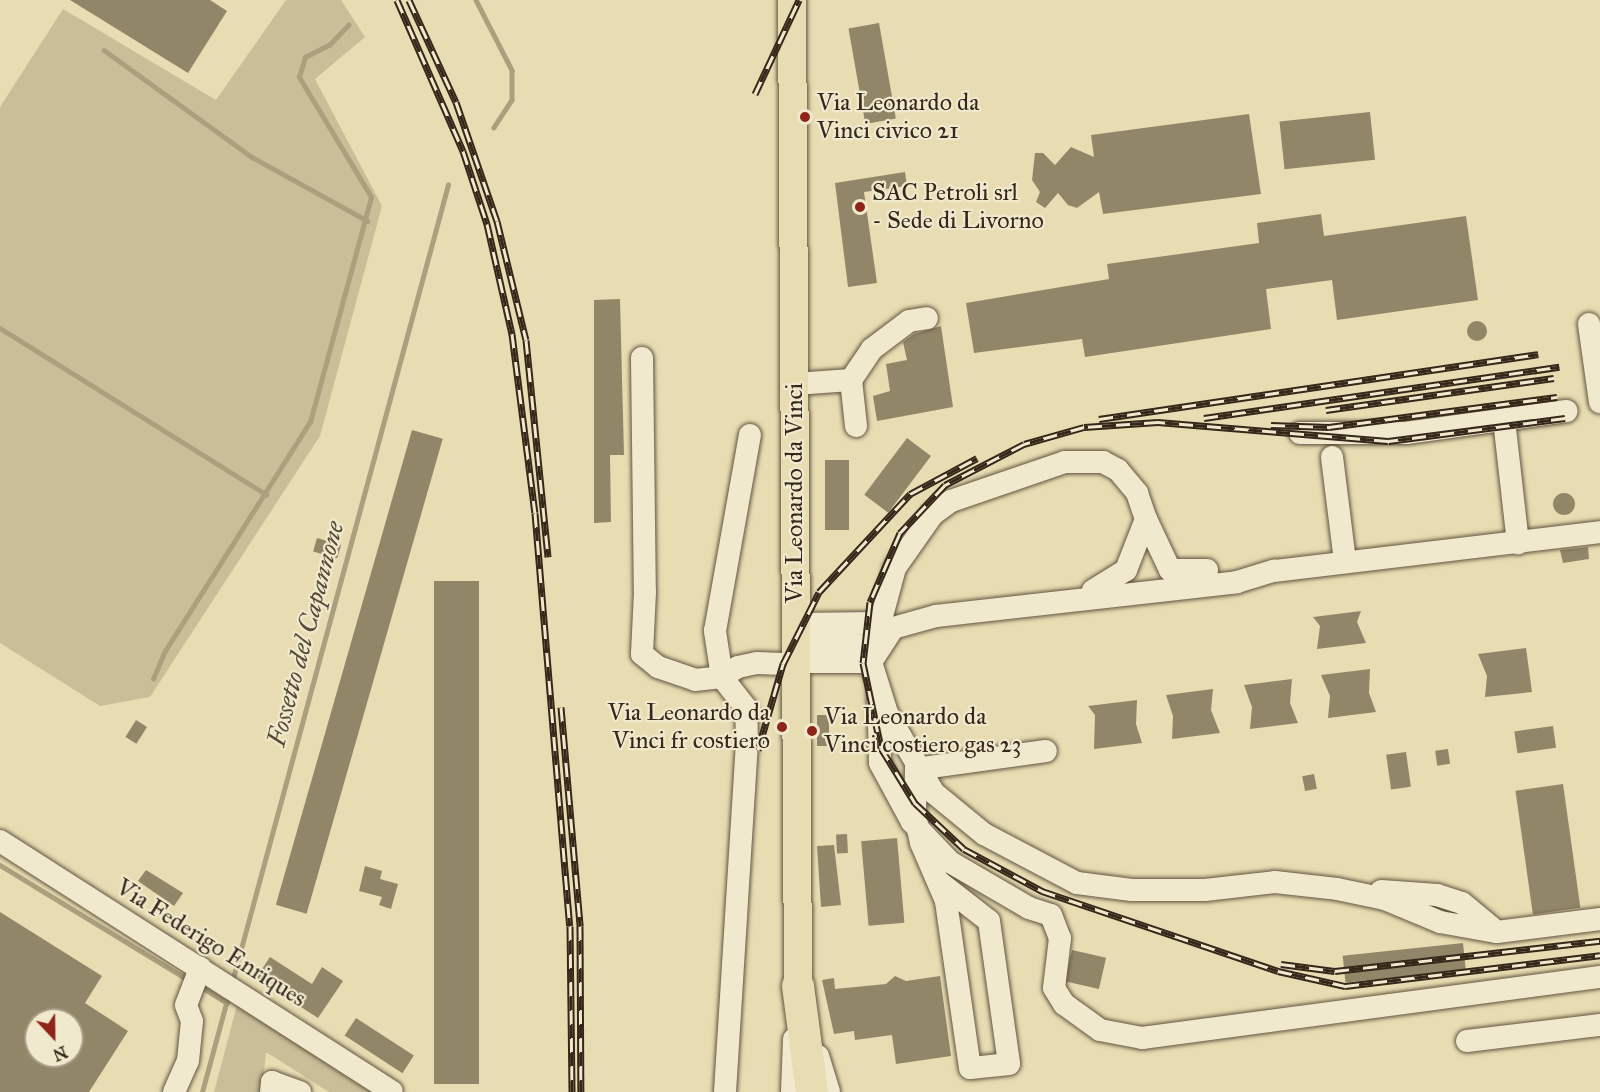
<!DOCTYPE html>
<html>
<head>
<meta charset="utf-8">
<style>
	body { margin:0 }
	#map { position:relative; width:1600px; height:1092px; overflow:hidden; background:#e8ddb2; font-family:"IM FELL Great Primer",serif }
	div>[style] { position:absolute }
	[style*='--x'] { left:calc(var(--x)*1px); top:calc(var(--y)*1px); width:calc(var(--w)*1px); rotate:calc(var(--a)*1deg) }
	.green>* { inset:0; background:#cabe98 }
	.stream>* { height:4.5px; margin:-2.25px; padding:0 2.25px; transform-origin:2.25px; border-radius:2.25px; background:#ab9f7e }
	.building>* { inset:0; background:#928669; transform-origin:0 0 }
	.round { border-radius:50% }
	.roads { filter:drop-shadow(0 0 2px #625440) drop-shadow(0 0 2px #625440) }
	.minor>* { height:22px; margin:-11px; padding:0 11px; transform-origin:11px; border-radius:11px; background:#f0e9cd }
	.major>* { height:28px; margin:-14px; padding:0 14px; transform-origin:14px; border-radius:14px; background:#e8ddb2 }
	.highway>* { height:32px; margin:-16px; padding:0 16px; transform-origin:16px; border-radius:16px; background:#e8ddb2 }
	.rail>* { height:7px; margin-top:-3.5px; transform-origin:0; background:repeating-linear-gradient(90deg,#f0e9cd 0 14px,#35271a 0 28px); box-sizing:border-box; border-block:2px solid #35271a }
	.dots>* { width:16px; height:16px; translate:-50% -50%; box-sizing:border-box; border:3px solid #f0e9cd; border-radius:50% }
	span { translate:-50% -50%; white-space:nowrap; text-align:center; line-height:1.15; -webkit-text-stroke:4.5px #f0e9cd; paint-order:stroke }
	.poi-label { font-size:24px; color:#35271a }
	.left { translate:0 -50%; text-align:left }
	.right { translate:-100% -50%; text-align:right }
	.street-label { font-size:24px; color:#35271a }
	.water-label { font-size:26px; color:#584b38; font-style:italic }
	.north { position:absolute; left:24px; top:1008px; width:60px; height:60px; box-sizing:border-box; background:#f0e9cd; border:2px solid #a59b85; border-radius:50%; rotate:158deg; font-size:16px; font-weight:700; line-height:24px; text-align:center; color:#35271a }
	.north::after { content:''; display:block; margin:auto; width:21px; height:27px; background:#8f2418; clip-path:polygon(50% 0,100% 100%,50% 72%,0 100%) }
</style>
</head>
<body>
<div id="map">
	<div class="green">
		<div style="clip-path:polygon(286px 0,341px 0,365px 37px,315px 79px,382px 206px,320px 436px,150px 697px,100px 706px,0 643px,0 107px,63px 9px,216px 100px)"></div>
		<div style="clip-path:polygon(237px 1005px,378px 1092px,329px 1092px,266px 1052px,262px 1092px,214px 1092px)"></div>
	</div>
	<div class="stream">
		<div style="--x:476;--y:0;--w:79;--a:62.8"></div>
		<div style="--x:512;--y:70;--w:30;--a:90"></div>
		<div style="--x:512;--y:100;--w:33;--a:123"></div>
		<div style="--x:104;--y:50;--w:183;--a:35.9"></div>
		<div style="--x:252;--y:157;--w:132;--a:28.9"></div>
		<div style="--x:0;--y:328;--w:314;--a:32"></div>
		<div style="--x:153;--y:679;--w:30;--a:-67"></div>
		<div style="--x:165;--y:651;--w:271;--a:-57.7"></div>
		<div style="--x:310;--y:422;--w:233;--a:-74.8"></div>
		<div style="--x:371;--y:197;--w:140;--a:-121"></div>
		<div style="--x:299;--y:77;--w:21;--a:-73"></div>
		<div style="--x:305;--y:57;--w:27;--a:-27"></div>
		<div style="--x:329;--y:45;--w:28;--a:-46"></div>
		<div style="--x:0;--y:865;--w:223;--a:31.4"></div>
		<div style="--x:232;--y:982;--w:826;--a:-74.84"></div>
		<div style="--x:200;--y:986;--w:32;--a:32"></div>
		<div style="--x:202;--y:1092;--w:99;--a:-74.8"></div>
	</div>
	<div class="building">
		<div style="clip-path:polygon(70px 0,210px 0,227px 11px,188px 73px)"></div>
		<div style="left:879px;top:23px;width:97px;height:31px;rotate:80deg"></div>
		<div style="left:1370px;top:112px;width:48px;height:91px;rotate:84deg"></div>
		<div style="clip-path:polygon(1249px 114px,1261px 194px,1103px 214px,1099px 192px,1077px 208px,1068px 205px,1058px 193px,1045px 208px,1036px 202px,1040px 192px,1032px 180px,1035px 153px,1043px 153px,1055px 165px,1071px 147px,1094px 157px,1091px 135px)"></div>
		<div style="clip-path:polygon(905px 172px,907px 186px,864px 192px,877px 283px,848px 287px,835px 183px)"></div>
		<div style="clip-path:polygon(1321px 214px,1324px 236px,1466px 216px,1478px 300px,1337px 320px,1332px 280px,1266px 289px,1271px 329px,1085px 357px,1082px 339px,974px 353px,966px 303px,1109px 279px,1107px 264px,1259px 243px,1257px 223px)"></div>
		<div style="clip-path:polygon(620px 299px,624px 455px,610px 455px,611px 522px,594px 523px,594px 300px)"></div>
		<div class="round" style="left:1467px;top:321px;width:20px;height:20px"></div>
		<div style="clip-path:polygon(941px 326px,953px 407px,877px 421px,873px 396px,890px 391px,886px 364px,907px 360px,903px 342px,914px 334px)"></div>
		<div style="left:412px;top:430px;width:32px;height:494px;rotate:16deg"></div>
		<div style="left:907px;top:438px;width:30px;height:71px;rotate:37deg"></div>
		<div style="left:825px;top:460px;width:24px;height:70px"></div>
		<div class="round" style="left:1553px;top:493px;width:22px;height:22px"></div>
		<div style="left:317px;top:538px;width:25px;height:14px;rotate:16deg"></div>
		<div style="clip-path:polygon(1588px 547px,1589px 559px,1563px 563px,1560px 550px)"></div>
		<div style="left:434px;top:581px;width:45px;height:503px"></div>
		<div style="clip-path:polygon(1361px 611px,1357px 622px,1366px 643px,1317px 649px,1320px 626px,1313px 617px)"></div>
		<div style="clip-path:polygon(1526px 648px,1532px 692px,1485px 697px,1487px 676px,1478px 654px)"></div>
		<div style="clip-path:polygon(1370px 669px,1369px 693px,1376px 712px,1328px 718px,1330px 696px,1321px 675px)"></div>
		<div style="clip-path:polygon(1292px 679px,1290px 703px,1298px 723px,1250px 729px,1252px 707px,1244px 685px)"></div>
		<div style="clip-path:polygon(1213px 689px,1211px 710px,1220px 733px,1172px 739px,1173px 716px,1166px 695px)"></div>
		<div style="clip-path:polygon(1137px 700px,1136px 724px,1142px 743px,1094px 749px,1095px 715px,1088px 706px)"></div>
		<div style="left:817px;top:715px;width:12px;height:31px"></div>
		<div style="left:136px;top:720px;width:13px;height:20px;rotate:32deg"></div>
		<div style="left:1553px;top:726px;width:22px;height:39px;rotate:82deg"></div>
		<div style="left:1448px;top:749px;width:15px;height:13px;rotate:82deg"></div>
		<div style="left:1406px;top:752px;width:35px;height:20px;rotate:82deg"></div>
		<div style="left:1314px;top:774px;width:15px;height:12px;rotate:79deg"></div>
		<div style="left:1563px;top:784px;width:125px;height:48px;rotate:82deg"></div>
		<div style="left:847px;top:834px;width:19px;height:11px;rotate:87deg"></div>
		<div style="left:897px;top:838px;width:85px;height:36px;rotate:85deg"></div>
		<div style="clip-path:polygon(834px 845px,841px 905px,821px 907px,817px 846px)"></div>
		<div style="clip-path:polygon(365px 866px,382px 871px,380px 879px,398px 884px,391px 909px,379px 905px,382px 897px,359px 891px)"></div>
		<div style="clip-path:polygon(146px 870px,183px 893px,174px 906px,138px 881px)"></div>
		<div style="clip-path:polygon(evenodd,0 912px,102px 976px,85px 1003px,128px 1031px,89px 1092px,0 1092px,0 912px,36px 1020px,72px 1020px,72px 1056px,36px 1056px,36px 1020px)"></div>
		<div style="left:1463px;top:943px;width:27px;height:121px;rotate:84deg"></div>
		<div style="left:1072px;top:950px;width:35px;height:32px;rotate:13deg"></div>
		<div style="clip-path:polygon(270px 957px,312px 984px,322px 967px,343px 981px,318px 1018px,256px 978px)"></div>
		<div style="clip-path:polygon(895px 976px,906px 981px,940px 976px,951px 1056px,896px 1064px,892px 1035px,855px 1040px,854px 1031px,834px 1034px,822px 980px,834px 978px,835px 989px,886px 984px)"></div>
		<div style="left:356px;top:1018px;width:69px;height:21px;rotate:33deg"></div>
	</div>
	<div class="roads">
		<div class="minor">
			<div style="--x:1589;--y:324;--w:79;--a:82"></div>
			<div style="--x:642;--y:358;--w:234;--a:89.3"></div>
			<div style="--x:645;--y:592;--w:62;--a:92.8"></div>
			<div style="--x:642;--y:654;--w:21;--a:39"></div>
			<div style="--x:658;--y:667;--w:39;--a:19"></div>
			<div style="--x:695;--y:680;--w:27;--a:-6"></div>
			<div style="--x:722;--y:677;--w:19;--a:-32"></div>
			<div style="--x:738;--y:667;--w:19;--a:-12"></div>
			<div style="--x:757;--y:663;--w:26;--a:2"></div>
			<div style="--x:783;--y:664;--w:14;--a:25"></div>
			<div style="--x:795;--y:384;--w:56;--a:-4.1"></div>
			<div style="--x:1504;--y:420;--w:124;--a:83.5"></div>
			<div style="--x:856;--y:426;--w:46;--a:-96.2"></div>
			<div style="--x:851;--y:380;--w:37;--a:-56"></div>
			<div style="--x:872;--y:349;--w:46;--a:-37.1"></div>
			<div style="--x:909;--y:321;--w:18;--a:-9"></div>
			<div style="--x:1300;--y:433;--w:106;--a:0"></div>
			<div style="--x:1406;--y:433;--w:162;--a:-7.8"></div>
			<div style="--x:1332;--y:457;--w:106;--a:82.9"></div>
			<div style="--x:1146;--y:519;--w:56;--a:64.8"></div>
			<div style="--x:1170;--y:570;--w:37;--a:0"></div>
			<div style="--x:796;--y:624;--w:81;--a:-0.7"></div>
			<div style="--x:877;--y:623;--w:13;--a:63"></div>
			<div style="--x:796;--y:642;--w:81;--a:2.8"></div>
			<div style="--x:873;--y:649;--w:84;--a:-74.8"></div>
			<div style="--x:895;--y:568;--w:66;--a:-54.9"></div>
			<div style="--x:933;--y:514;--w:22;--a:-36"></div>
			<div style="--x:951;--y:501;--w:120;--a:-18.9"></div>
			<div style="--x:1065;--y:462;--w:38;--a:0"></div>
			<div style="--x:1103;--y:462;--w:17;--a:28"></div>
			<div style="--x:1118;--y:470;--w:30;--a:50"></div>
			<div style="--x:1137;--y:493;--w:28;--a:71"></div>
			<div style="--x:1146;--y:519;--w:55;--a:111.4"></div>
			<div style="--x:1126;--y:570;--w:39;--a:148"></div>
			<div style="--x:796;--y:662;--w:75;--a:0"></div>
			<div style="--x:871;--y:662;--w:53;--a:72.6"></div>
			<div style="--x:887;--y:713;--w:93;--a:59.6"></div>
			<div style="--x:934;--y:793;--w:65;--a:39.4"></div>
			<div style="--x:984;--y:834;--w:105;--a:27.8"></div>
			<div style="--x:1077;--y:883;--w:55;--a:7.3"></div>
			<div style="--x:1132;--y:890;--w:73;--a:0"></div>
			<div style="--x:1205;--y:890;--w:70;--a:-6.5"></div>
			<div style="--x:1275;--y:882;--w:62;--a:6.4"></div>
			<div style="--x:1337;--y:889;--w:49;--a:11.8"></div>
			<div style="--x:1385;--y:899;--w:60;--a:22.7"></div>
			<div style="--x:1440;--y:922;--w:58;--a:10"></div>
			<div style="--x:1497;--y:932;--w:104;--a:-7.2"></div>
			<div style="--x:871;--y:662;--w:40;--a:-57.1"></div>
			<div style="--x:893;--y:628;--w:45;--a:-15.6"></div>
			<div style="--x:936;--y:616;--w:303;--a:-6.4"></div>
			<div style="--x:1237;--y:582;--w:39;--a:-17"></div>
			<div style="--x:1274;--y:571;--w:328;--a:-6.8"></div>
			<div style="--x:878;--y:686;--w:77;--a:88.5"></div>
			<div style="--x:880;--y:763;--w:67;--a:61.5"></div>
			<div style="--x:912;--y:822;--w:55;--a:46.5"></div>
			<div style="--x:950;--y:862;--w:91;--a:30.2"></div>
			<div style="--x:1029;--y:908;--w:23;--a:18"></div>
			<div style="--x:1051;--y:915;--w:25;--a:69"></div>
			<div style="--x:1060;--y:938;--w:50;--a:96.8"></div>
			<div style="--x:1054;--y:988;--w:19;--a:58"></div>
			<div style="--x:1064;--y:1004;--w:44;--a:35.8"></div>
			<div style="--x:1100;--y:1030;--w:43;--a:10.8"></div>
			<div style="--x:1142;--y:1038;--w:462;--a:-7.6"></div>
			<div style="--x:0;--y:841;--w:465;--a:32.6"></div>
			<div style="--x:939;--y:882;--w:63;--a:38"></div>
			<div style="--x:989;--y:921;--w:144;--a:82"></div>
			<div style="--x:1009;--y:1064;--w:39;--a:174"></div>
			<div style="--x:970;--y:1068;--w:169;--a:-98.2"></div>
			<div style="--x:946;--y:901;--w:63;--a:-113.3"></div>
			<div style="--x:921;--y:843;--w:30;--a:-102"></div>
			<div style="--x:915;--y:814;--w:45;--a:-88.7"></div>
			<div style="--x:916;--y:769;--w:131;--a:-7.9"></div>
			<div style="--x:1381;--y:891;--w:56;--a:4.1"></div>
			<div style="--x:1437;--y:895;--w:26;--a:18"></div>
			<div style="--x:1462;--y:903;--w:45;--a:39.6"></div>
			<div style="--x:1467;--y:1041;--w:134;--a:-6.9"></div>
			<div style="--x:818;--y:1056;--w:38;--a:73"></div>
			<div style="--x:174;--y:1092;--w:34;--a:-66"></div>
			<div style="--x:188;--y:1061;--w:40;--a:-84.3"></div>
			<div style="--x:192;--y:1021;--w:17;--a:-111"></div>
			<div style="--x:186;--y:1005;--w:40;--a:-69"></div>
			<div style="--x:271;--y:1092;--w:10;--a:-84"></div>
			<div style="--x:272;--y:1082;--w:30;--a:20"></div>
			<div style="--x:725;--y:1092;--w:346;--a:-86.4"></div>
			<div style="--x:747;--y:747;--w:39;--a:-91"></div>
			<div style="--x:746;--y:708;--w:39;--a:-128"></div>
			<div style="--x:722;--y:677;--w:47;--a:-98.7"></div>
			<div style="--x:715;--y:631;--w:199;--a:-79.9"></div>
			<div style="--x:792;--y:1092;--w:53;--a:-87.8"></div>
		</div>
		<div class="major">
			<div style="--x:792;--y:0;--w:986;--a:89.65"></div>
		</div>
		<div class="highway">
			<div style="--x:798;--y:986;--w:107;--a:82.5"></div>
		</div>
	</div>
	<div class="rail">
		<div style="--x:397;--y:0;--w:165;--a:66.4"></div>
		<div style="--x:463;--y:151;--w:77;--a:71.8"></div>
		<div style="--x:487;--y:224;--w:113;--a:77.2"></div>
		<div style="--x:512;--y:334;--w:180;--a:82.7"></div>
		<div style="--x:535;--y:513;--w:414;--a:85.2"></div>
		<div style="--x:570;--y:926;--w:166;--a:89.3"></div>
		<div style="--x:409;--y:0;--w:112;--a:65.3"></div>
		<div style="--x:456;--y:102;--w:126;--a:71"></div>
		<div style="--x:497;--y:221;--w:122;--a:76.3"></div>
		<div style="--x:526;--y:340;--w:218;--a:84.2"></div>
		<div style="--x:755;--y:94;--w:104;--a:-64.9"></div>
		<div style="--x:1326;--y:410;--w:230;--a:-8"></div>
		<div style="--x:1204;--y:418;--w:359;--a:-8.2"></div>
		<div style="--x:1565;--y:418;--w:178;--a:172.6"></div>
		<div style="--x:1388;--y:441;--w:231;--a:-175.3"></div>
		<div style="--x:1158;--y:422;--w:74;--a:176.1"></div>
		<div style="--x:1084;--y:427;--w:62;--a:164.2"></div>
		<div style="--x:1024;--y:444;--w:89;--a:152.6"></div>
		<div style="--x:945;--y:485;--w:66;--a:133.2"></div>
		<div style="--x:900;--y:533;--w:75;--a:113.5"></div>
		<div style="--x:870;--y:602;--w:61;--a:96.5"></div>
		<div style="--x:863;--y:663;--w:87;--a:78"></div>
		<div style="--x:881;--y:748;--w:65;--a:58.3"></div>
		<div style="--x:915;--y:803;--w:67;--a:43.2"></div>
		<div style="--x:964;--y:849;--w:89;--a:28.3"></div>
		<div style="--x:1042;--y:891;--w:249;--a:18.7"></div>
		<div style="--x:1278;--y:971;--w:69;--a:12.6"></div>
		<div style="--x:1345;--y:986;--w:257;--a:-6.9"></div>
		<div style="--x:1099;--y:419;--w:444;--a:-8.4"></div>
		<div style="--x:1271;--y:425;--w:58;--a:2"></div>
		<div style="--x:1329;--y:427;--w:230;--a:-7.5"></div>
		<div style="--x:561;--y:707;--w:220;--a:85"></div>
		<div style="--x:580;--y:926;--w:166;--a:89.7"></div>
		<div style="--x:758;--y:750;--w:90;--a:-73.8"></div>
		<div style="--x:783;--y:664;--w:80;--a:-63.4"></div>
		<div style="--x:819;--y:592;--w:134;--a:-47.1"></div>
		<div style="--x:910;--y:494;--w:76;--a:-28.2"></div>
		<div style="--x:1281;--y:964;--w:54;--a:7.4"></div>
		<div style="--x:1335;--y:971;--w:267;--a:-6.5"></div>
	</div>
	<div class="dots">
		<div style="left:805px;top:117px;background:#8f2418"></div>
		<div style="left:860px;top:207px;background:#8f2418"></div>
		<div style="left:782px;top:727px;background:#8f2418"></div>
		<div style="left:812px;top:731px;background:#8f2418"></div>
	</div>
	<div class="poi-label">
		<span class="left" style="left:817px;top:117px">Via Leonardo da<br>Vinci civico 21</span>
		<span class="left" style="left:872px;top:207px">SAC Petroli srl<br>- Sede di Livorno</span>
		<span class="right" style="left:770px;top:727px">Via Leonardo da<br>Vinci fr costiero</span>
		<span class="left" style="left:824px;top:731px">Via Leonardo da<br>Vinci costiero gas 23</span>
	</div>
	<div class="street-label">
		<span style="left:795px;top:493px;rotate:-90deg">Via Leonardo da Vinci</span>
		<span style="left:211px;top:943px;rotate:32deg">Via Federigo Enriques</span>
	</div>
	<div class="water-label">
		<span style="left:306px;top:634px;rotate:-75deg">Fossetto del Capannone</span>
	</div>
	<div class="north">N</div>
</div>
</body>
</html>
